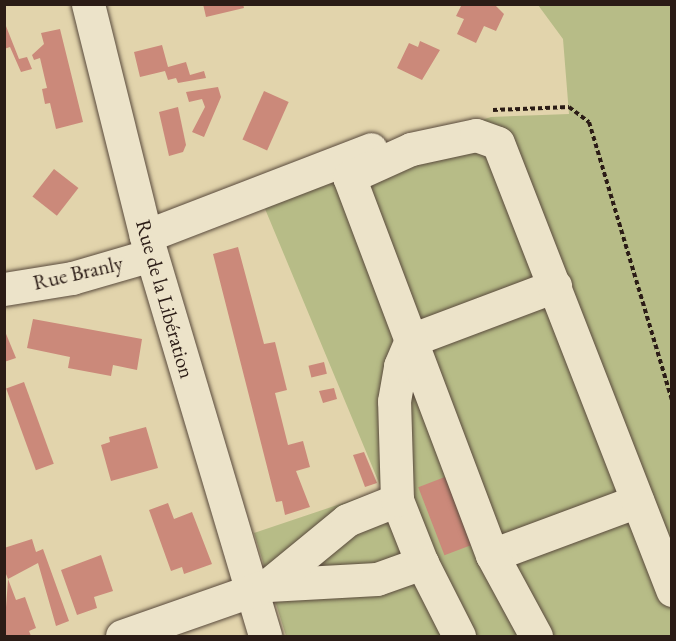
<!DOCTYPE html>
<html>
<head>
<meta charset="utf-8">
<style>
	body { margin:0 }
	#map { position:relative; width:676px; height:641px; overflow:hidden; background:#e2d4ac; font-family:"EB Garamond",serif }
	div>[style] { position:absolute }
	[style*='--x'] { left:calc(var(--x)*1px); top:calc(var(--y)*1px); width:calc(var(--w)*1px); rotate:calc(var(--a)*1deg) }
	.green>* { inset:0; background:#b7bc87 }
	.building>* { inset:0; background:#cb897a; transform-origin:0 0 }
	.path>* { height:4px; margin-top:-2px; transform-origin:0; background:repeating-linear-gradient(90deg,#2b1c16 0 4.5px,transparent 0 7.5px) }
	.roads { filter:drop-shadow(0 0 2px #594a3c) drop-shadow(0 0 2px #594a3c) }
	.minor>* { height:33px; margin:-16.5px; padding:0 16.5px; transform-origin:16.5px; border-radius:16.5px; background:#ece3c9 }
	span { translate:-50% -50%; white-space:nowrap; text-align:center; line-height:1.15; -webkit-text-stroke:5px #ece3c9; paint-order:stroke }
	.street-label { font-size:21px; color:#2b1c16 }
	.frame { position:absolute; inset:0; border:6px solid #2b1c16; pointer-events:none }
</style>
</head>
<body>
<div id="map">
	<div class="green">
		<div style="clip-path:polygon(538px 5px,671px 5px,671px 636px,286px 636px,254px 533px,382px 490px,263px 204px,421px 140px,491px 117px,569px 114px,563px 39px)"></div>
	</div>
	<div class="building">
		<div style="clip-path:polygon(203px 4px,243px 4px,244px 8px,206px 17px)"></div>
		<div style="clip-path:polygon(462px 4px,494px 4px,504px 14px,496px 31px,484px 26px,476px 43px,457px 34px,464px 19px,456px 16px)"></div>
		<div style="clip-path:polygon(4px 21px,19px 59px,27px 57px,32px 69px,21px 72px,10px 47px,4px 49px)"></div>
		<div style="clip-path:polygon(60px 29px,83px 122px,56px 129px,50px 103px,45px 104px,42px 89px,47px 88px,40px 58px,34px 60px,32px 55px,44px 44px,41px 33px)"></div>
		<div style="clip-path:polygon(420px 41px,440px 50px,422px 80px,397px 68px,409px 43px,418px 47px)"></div>
		<div style="clip-path:polygon(162px 45px,168px 67px,186px 62px,190px 75px,204px 71px,206px 78px,178px 83px,176px 78px,168px 80px,165px 71px,140px 77px,134px 52px)"></div>
		<div style="clip-path:polygon(218px 87px,221px 97px,204px 137px,192px 132px,205px 107px,202px 99px,189px 102px,186px 92px)"></div>
		<div style="left:264px;top:91px;width:27px;height:53px;rotate:24deg"></div>
		<div style="clip-path:polygon(178px 107px,186px 145px,183px 152px,169px 156px,159px 112px)"></div>
		<div style="left:54px;top:169px;width:31px;height:35px;rotate:38deg"></div>
		<div style="clip-path:polygon(238px 247px,264px 344px,275px 342px,287px 390px,275px 393px,288px 445px,303px 441px,310px 467px,296px 471px,310px 507px,285px 515px,282px 501px,276px 502px,213px 254px)"></div>
		<div style="clip-path:polygon(33px 319px,142px 339px,137px 370px,113px 365px,111px 376px,68px 368px,70px 357px,27px 348px)"></div>
		<div style="clip-path:polygon(4px 329px,16px 358px,4px 362px)"></div>
		<div style="left:324px;top:362px;width:12px;height:16px;rotate:76deg"></div>
		<div style="left:24px;top:382px;width:87px;height:19px;rotate:70deg"></div>
		<div style="clip-path:polygon(334px 388px,337px 399px,323px 403px,319px 391px)"></div>
		<div style="clip-path:polygon(146px 427px,158px 468px,111px 481px,101px 445px,110px 442px,109px 437px)"></div>
		<div style="clip-path:polygon(364px 452px,377px 483px,365px 487px,353px 455px)"></div>
		<div style="left:450px;top:475px;width:73px;height:34px;rotate:69deg"></div>
		<div style="clip-path:polygon(168px 503px,174px 519px,192px 512px,212px 564px,184px 574px,182px 567px,171px 571px,149px 510px)"></div>
		<div style="clip-path:polygon(32px 539px,36px 552px,43px 549px,69px 621px,56px 626px,38px 563px,8px 579px,4px 569px,4px 548px)"></div>
		<div style="clip-path:polygon(101px 555px,113px 591px,94px 597px,97px 608px,77px 615px,61px 570px)"></div>
		<div style="clip-path:polygon(8px 579px,16px 600px,25px 597px,36px 628px,29px 631px,31px 636px,4px 636px)"></div>
	</div>
	<div class="path">
		<div style="--x:493;--y:110;--w:76;--a:-2.3"></div>
		<div style="--x:569;--y:107;--w:25;--a:37"></div>
		<div style="--x:589;--y:122;--w:290;--a:73.4"></div>
	</div>
	<div class="roads">
		<div class="minor">
			<div style="--x:88;--y:4;--w:239;--a:76"></div>
			<div style="--x:146;--y:236;--w:417;--a:73.4"></div>
			<div style="--x:146;--y:236;--w:241;--a:-21.1"></div>
			<div style="--x:4;--y:289;--w:69;--a:-9.2"></div>
			<div style="--x:72;--y:278;--w:82;--a:-16.2"></div>
			<div style="--x:397;--y:500;--w:68;--a:68.4"></div>
			<div style="--x:492;--y:555;--w:155;--a:-20.4"></div>
			<div style="--x:268;--y:585;--w:109;--a:-3.2"></div>
			<div style="--x:377;--y:579;--w:48;--a:-19.6"></div>
			<div style="--x:422;--y:563;--w:82;--a:63.1"></div>
			<div style="--x:122;--y:636;--w:155;--a:-19.3"></div>
			<div style="--x:268;--y:585;--w:102;--a:-39.4"></div>
			<div style="--x:347;--y:520;--w:54;--a:-21.8"></div>
			<div style="--x:397;--y:500;--w:99;--a:-91.7"></div>
			<div style="--x:394;--y:401;--w:36;--a:-80"></div>
			<div style="--x:400;--y:366;--w:28;--a:-67"></div>
			<div style="--x:411;--y:340;--w:154;--a:-20.6"></div>
			<div style="--x:536;--y:636;--w:92;--a:-118.5"></div>
			<div style="--x:492;--y:555;--w:404;--a:-110.7"></div>
			<div style="--x:349;--y:177;--w:68;--a:-24.3"></div>
			<div style="--x:411;--y:149;--w:66;--a:-12.2"></div>
			<div style="--x:476;--y:135;--w:23;--a:20"></div>
			<div style="--x:498;--y:143;--w:480;--a:68.7"></div>
		</div>
	</div>
	<div class="street-label">
		<span style="left:78px;top:273px;rotate:-13deg">Rue Branly</span>
		<span style="left:165px;top:299px;rotate:74deg">Rue de la Libération</span>
	</div>
	<div class="frame"></div>
</div>
</body>
</html>
